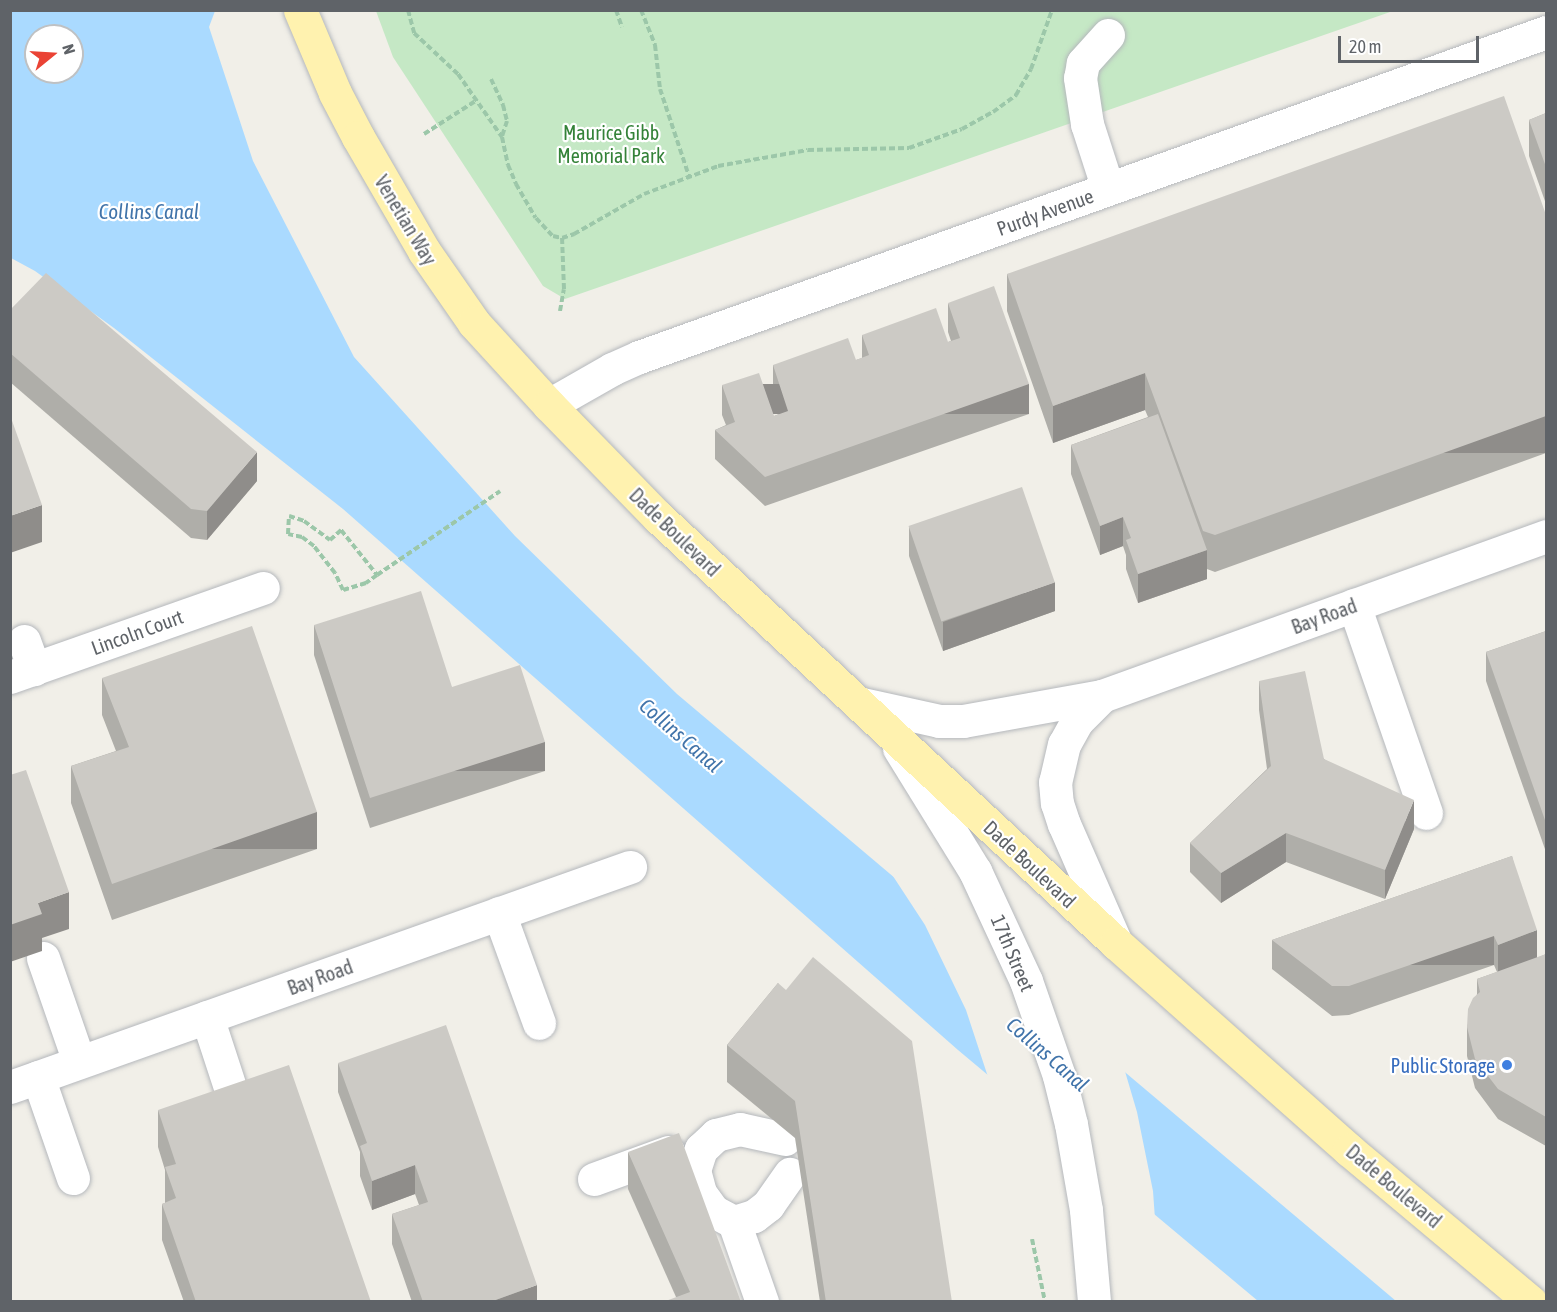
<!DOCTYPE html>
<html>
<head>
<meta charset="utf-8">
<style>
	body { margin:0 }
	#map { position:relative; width:1557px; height:1312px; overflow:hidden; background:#f1efe8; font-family:"Asap Condensed",sans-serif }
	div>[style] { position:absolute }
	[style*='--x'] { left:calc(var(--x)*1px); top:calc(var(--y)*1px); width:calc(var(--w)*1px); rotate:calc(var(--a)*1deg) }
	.green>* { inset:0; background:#c5e8c5 }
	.water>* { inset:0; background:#aadaff }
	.pier>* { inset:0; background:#f1efe8 }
	.path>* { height:4px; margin-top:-2px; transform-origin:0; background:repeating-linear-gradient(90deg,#9cc7a9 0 6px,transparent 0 9px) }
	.roads { filter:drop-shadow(0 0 2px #b5b8bc) drop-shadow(0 0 2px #b5b8bc) }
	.minor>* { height:33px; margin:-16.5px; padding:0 16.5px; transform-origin:16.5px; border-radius:16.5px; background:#fff }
	.major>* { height:33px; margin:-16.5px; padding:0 16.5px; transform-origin:16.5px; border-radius:16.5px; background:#fff2af }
	.wall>* { inset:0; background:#afaea9 }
	.shaded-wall>* { inset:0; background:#8f8d8a; transform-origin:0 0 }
	.building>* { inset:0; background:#cccac5; transform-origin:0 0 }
	.dots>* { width:16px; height:16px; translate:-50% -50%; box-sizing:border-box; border:3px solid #fff; border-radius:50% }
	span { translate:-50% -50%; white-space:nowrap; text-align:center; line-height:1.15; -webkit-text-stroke:4.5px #fff; paint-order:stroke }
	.park-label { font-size:20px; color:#348238 }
	.street-label { font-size:20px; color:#5f6368 }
	.shop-label { font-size:20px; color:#366cbe }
	.right { translate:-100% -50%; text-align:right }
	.water-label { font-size:21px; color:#4174aa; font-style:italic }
	.frame { position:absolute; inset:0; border:12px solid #5f6368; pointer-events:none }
	.north { position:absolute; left:24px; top:24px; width:60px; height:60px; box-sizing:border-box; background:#fff; border:2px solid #bfc1c3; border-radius:50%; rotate:72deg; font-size:16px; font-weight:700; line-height:24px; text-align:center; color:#5f6368 }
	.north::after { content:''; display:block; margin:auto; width:21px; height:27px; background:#ea4335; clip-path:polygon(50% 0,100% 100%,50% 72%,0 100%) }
	.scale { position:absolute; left:1338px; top:36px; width:141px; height:27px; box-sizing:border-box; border:3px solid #5f6368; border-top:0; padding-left:8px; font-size:18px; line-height:21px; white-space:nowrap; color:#5f6368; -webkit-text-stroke:4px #fff; paint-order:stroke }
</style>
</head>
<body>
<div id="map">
	<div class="green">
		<div style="clip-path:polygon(376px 11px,1393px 11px,565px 299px,543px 286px,393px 57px)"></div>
	</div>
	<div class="water">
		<div style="clip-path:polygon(evenodd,11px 11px,215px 11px,209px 27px,253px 161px,354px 357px,515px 536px,677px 694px,1396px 1301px,1258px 1301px,958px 1050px,343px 509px,114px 328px,35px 271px,11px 258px,11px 11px,36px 36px,72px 36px,72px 72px,36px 72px,36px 36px)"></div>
	</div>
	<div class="pier">
		<div style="clip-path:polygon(889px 870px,1124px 1068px,1137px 1112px,1153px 1191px,1155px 1219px,989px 1080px,966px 1010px,925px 925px)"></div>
	</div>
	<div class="path">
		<div style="--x:408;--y:10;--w:24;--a:75"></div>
		<div style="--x:414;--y:33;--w:60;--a:43"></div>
		<div style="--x:458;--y:74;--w:77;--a:55.1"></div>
		<div style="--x:502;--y:137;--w:29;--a:78"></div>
		<div style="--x:508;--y:165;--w:21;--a:67"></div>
		<div style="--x:516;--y:184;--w:39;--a:60"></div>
		<div style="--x:536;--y:218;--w:25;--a:47"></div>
		<div style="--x:553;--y:236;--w:9;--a:13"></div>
		<div style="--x:562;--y:238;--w:13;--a:-18"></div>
		<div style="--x:574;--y:234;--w:81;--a:-29.7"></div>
		<div style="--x:644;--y:194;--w:79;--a:-20.7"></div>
		<div style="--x:718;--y:166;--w:91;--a:-10.1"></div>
		<div style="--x:808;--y:150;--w:101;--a:-1.1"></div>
		<div style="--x:909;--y:148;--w:56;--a:-19.7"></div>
		<div style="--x:962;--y:129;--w:35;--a:-29"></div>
		<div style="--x:993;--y:112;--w:29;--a:-36"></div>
		<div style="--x:1016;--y:95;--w:30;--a:-60"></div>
		<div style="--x:1031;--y:69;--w:63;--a:-70.4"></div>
		<div style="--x:616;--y:10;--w:18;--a:71"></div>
		<div style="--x:641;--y:10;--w:38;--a:68"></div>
		<div style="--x:655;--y:45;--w:44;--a:83.5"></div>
		<div style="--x:660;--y:89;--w:92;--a:71.6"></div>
		<div style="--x:491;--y:79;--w:29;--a:65"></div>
		<div style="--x:503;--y:105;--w:16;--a:76"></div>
		<div style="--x:507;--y:121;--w:16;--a:108"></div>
		<div style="--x:424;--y:134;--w:63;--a:-32.7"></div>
		<div style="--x:560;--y:311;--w:22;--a:-80"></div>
		<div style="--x:564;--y:289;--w:51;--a:-92.2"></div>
		<div style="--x:377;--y:575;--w:14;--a:144"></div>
		<div style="--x:366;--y:583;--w:24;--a:163"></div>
		<div style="--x:343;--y:590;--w:19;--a:-115"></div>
		<div style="--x:335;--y:573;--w:34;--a:-128"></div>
		<div style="--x:314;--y:546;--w:15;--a:-143"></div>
		<div style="--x:302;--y:537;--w:14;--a:-168"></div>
		<div style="--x:288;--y:534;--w:18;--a:-87"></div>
		<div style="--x:289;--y:516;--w:16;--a:18"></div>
		<div style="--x:304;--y:521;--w:32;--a:36"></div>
		<div style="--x:330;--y:540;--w:15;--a:-42"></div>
		<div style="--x:341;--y:530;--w:58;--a:51.3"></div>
		<div style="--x:377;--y:575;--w:149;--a:-34.3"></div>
		<div style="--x:1032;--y:1239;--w:64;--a:78.3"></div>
	</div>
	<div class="roads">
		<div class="minor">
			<div style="--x:1108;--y:35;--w:38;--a:132"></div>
			<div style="--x:1083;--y:63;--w:15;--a:101"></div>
			<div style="--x:1080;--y:78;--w:47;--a:81.3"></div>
			<div style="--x:1087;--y:124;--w:68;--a:72.1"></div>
			<div style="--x:549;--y:405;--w:73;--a:-29.7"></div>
			<div style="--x:612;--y:369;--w:30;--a:-24"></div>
			<div style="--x:639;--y:357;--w:963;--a:-19.71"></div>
			<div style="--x:1354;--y:605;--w:220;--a:70.9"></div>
			<div style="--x:24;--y:641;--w:30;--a:70"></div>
			<div style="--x:10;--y:677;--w:268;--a:-19.4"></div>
			<div style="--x:1102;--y:696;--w:35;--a:135"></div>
			<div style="--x:1077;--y:721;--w:26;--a:119"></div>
			<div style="--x:1064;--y:744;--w:39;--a:103"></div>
			<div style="--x:1055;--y:782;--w:21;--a:85"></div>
			<div style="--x:1057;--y:803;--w:22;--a:72"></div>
			<div style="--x:1064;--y:824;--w:130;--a:66.4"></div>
			<div style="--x:858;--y:703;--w:83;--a:12.5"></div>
			<div style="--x:939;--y:721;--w:24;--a:0"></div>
			<div style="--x:963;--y:721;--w:141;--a:-10.2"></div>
			<div style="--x:1102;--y:696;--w:472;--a:-19.8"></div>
			<div style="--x:899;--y:748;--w:145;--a:58.3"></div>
			<div style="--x:975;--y:871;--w:121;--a:65.1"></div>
			<div style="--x:1026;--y:981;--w:101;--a:70.8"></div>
			<div style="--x:1059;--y:1076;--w:49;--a:76"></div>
			<div style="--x:1071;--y:1124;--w:87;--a:80.1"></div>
			<div style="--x:1086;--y:1210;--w:92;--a:85"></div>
			<div style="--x:499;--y:913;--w:117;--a:70"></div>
			<div style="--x:43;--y:958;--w:110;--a:70.9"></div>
			<div style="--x:207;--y:1017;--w:106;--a:71.9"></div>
			<div style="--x:38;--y:1077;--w:107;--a:70.9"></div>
			<div style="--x:10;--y:1087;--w:658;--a:-19.54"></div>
			<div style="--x:785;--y:1139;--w:46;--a:-167.5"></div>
			<div style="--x:740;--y:1129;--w:25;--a:166"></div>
			<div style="--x:716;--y:1135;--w:21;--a:137"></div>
			<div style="--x:701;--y:1149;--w:22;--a:108"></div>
			<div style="--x:694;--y:1170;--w:24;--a:75"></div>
			<div style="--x:700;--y:1193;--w:22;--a:54"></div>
			<div style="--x:713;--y:1211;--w:24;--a:28"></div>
			<div style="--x:734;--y:1222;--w:21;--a:-17"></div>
			<div style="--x:754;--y:1216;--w:18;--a:-38"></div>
			<div style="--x:768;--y:1205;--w:38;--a:-55"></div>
			<div style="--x:594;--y:1179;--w:79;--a:-20"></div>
			<div style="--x:734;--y:1222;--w:85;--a:70.7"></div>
		</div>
		<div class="major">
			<div style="--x:300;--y:10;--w:90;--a:67.1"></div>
			<div style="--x:335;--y:93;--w:50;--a:62.4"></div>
			<div style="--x:358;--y:137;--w:132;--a:59.9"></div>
			<div style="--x:424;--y:251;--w:88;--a:55.2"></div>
			<div style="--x:474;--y:323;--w:111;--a:47.6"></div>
			<div style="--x:549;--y:405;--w:156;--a:45.8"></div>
			<div style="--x:658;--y:517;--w:625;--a:42.93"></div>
			<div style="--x:1116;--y:943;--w:312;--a:41.6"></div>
			<div style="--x:1349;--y:1150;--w:237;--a:39.9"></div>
		</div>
	</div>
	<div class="wall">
		<div style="clip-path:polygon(1546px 113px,1546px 204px,1529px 156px,1529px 120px)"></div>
		<div style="clip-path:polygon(1546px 215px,1546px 453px,1215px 572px,1207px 569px,1207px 579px,1138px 603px,1126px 569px,1126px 555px,1123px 546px,1100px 555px,1071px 474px,1071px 445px,1148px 417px,1145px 410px,1053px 443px,1007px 311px,1007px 274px)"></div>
		<div style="clip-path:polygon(948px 303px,1029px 414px,765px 506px,715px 459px,715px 430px,726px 425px,722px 415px,722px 385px,774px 416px,779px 414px,773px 394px,773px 365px,856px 360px,862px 358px,862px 335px,948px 342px,951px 341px,948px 332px)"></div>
		<div style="clip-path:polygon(10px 310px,257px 481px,207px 540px,191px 538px,10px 382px)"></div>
		<div style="clip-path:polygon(909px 527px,1055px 611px,943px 651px,909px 556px)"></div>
		<div style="clip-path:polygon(314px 625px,452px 687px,545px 771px,370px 828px,314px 655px)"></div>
		<div style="clip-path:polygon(1546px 631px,1546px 852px,1486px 681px,1486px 652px)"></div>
		<div style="clip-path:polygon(102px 678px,317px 849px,112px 920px,71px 803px,71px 766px,116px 751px,102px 715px)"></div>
		<div style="clip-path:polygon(1259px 681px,1324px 759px,1414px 829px,1385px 899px,1286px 862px,1221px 903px,1190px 872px,1190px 843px,1267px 769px,1259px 710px)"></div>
		<div style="clip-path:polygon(1512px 856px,1537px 958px,1546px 954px,1546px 1146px,1498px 1119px,1475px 1088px,1467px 1056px,1467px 1027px,1477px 994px,1477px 979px,1497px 972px,1494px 965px,1349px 1015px,1332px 1016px,1272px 969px,1272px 940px)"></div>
		<div style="clip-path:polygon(778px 983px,952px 1302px,820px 1302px,795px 1138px,727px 1082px,727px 1045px)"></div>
		<div style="clip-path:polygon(338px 1063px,537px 1302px,412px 1302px,392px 1244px,392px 1214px,419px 1205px,415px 1194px,372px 1210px,360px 1176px,360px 1152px,338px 1092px)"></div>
		<div style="clip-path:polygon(158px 1110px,371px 1302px,184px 1302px,162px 1240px,162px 1204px,165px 1203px,165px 1170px,158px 1147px)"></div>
		<div style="clip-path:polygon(628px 1152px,741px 1302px,676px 1297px,628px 1189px)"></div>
	</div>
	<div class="shaded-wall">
		<div style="clip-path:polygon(1145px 373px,1145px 410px,1053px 443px,1053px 406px)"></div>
		<div style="left:1029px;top:384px;width:30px;height:280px;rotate:90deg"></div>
		<div style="left:1546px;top:416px;width:37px;height:352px;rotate:90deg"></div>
		<div style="clip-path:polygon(257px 452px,257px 481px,207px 540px,207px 511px)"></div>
		<div style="clip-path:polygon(42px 505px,42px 542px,10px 553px,10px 516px)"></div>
		<div style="clip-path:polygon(1123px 517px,1123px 546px,1100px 555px,1100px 526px)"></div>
		<div style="clip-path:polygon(1207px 550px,1207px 579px,1138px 603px,1138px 574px)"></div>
		<div style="clip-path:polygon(1055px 582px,1055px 611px,943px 651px,943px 622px)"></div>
		<div style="left:545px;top:742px;width:29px;height:184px;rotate:90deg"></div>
		<div style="clip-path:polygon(1414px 800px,1414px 829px,1385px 899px,1385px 870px)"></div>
		<div style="left:317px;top:812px;width:37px;height:217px;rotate:90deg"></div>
		<div style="clip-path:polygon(1286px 833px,1286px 862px,1221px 903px,1221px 873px)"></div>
		<div style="clip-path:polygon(69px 892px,69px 929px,42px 938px,42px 951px,10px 962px,10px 925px,38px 903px)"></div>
		<div style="clip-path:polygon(1537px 930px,1537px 959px,1498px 974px,1498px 945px)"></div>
		<div style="left:1494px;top:936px;width:29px;height:153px;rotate:90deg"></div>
		<div style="clip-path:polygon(415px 1165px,415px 1194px,372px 1210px,372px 1181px)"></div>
		<div style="clip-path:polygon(537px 1285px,537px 1302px,490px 1302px)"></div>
	</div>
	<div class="building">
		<div style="clip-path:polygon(1504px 96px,1546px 215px,1546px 416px,1215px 535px,1203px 531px,1145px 373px,1053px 406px,1007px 274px)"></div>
		<div style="clip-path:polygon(1546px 113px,1546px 167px,1529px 120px)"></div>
		<div style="clip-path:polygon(46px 273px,257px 452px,207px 511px,191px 509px,10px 353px,10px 310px)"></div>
		<div style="clip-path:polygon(994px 286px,1029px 384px,765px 477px,715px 430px,735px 422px,722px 385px,759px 373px,774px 416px,788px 411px,773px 365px,848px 338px,856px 360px,869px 355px,862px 335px,936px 308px,948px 342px,960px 338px,948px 303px)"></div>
		<div style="clip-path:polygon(1158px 414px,1207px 550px,1138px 574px,1126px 540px,1131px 538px,1123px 517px,1100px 526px,1071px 445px)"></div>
		<div style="clip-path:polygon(10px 415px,42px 505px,10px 516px)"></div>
		<div style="left:1022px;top:487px;width:101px;height:120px;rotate:71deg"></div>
		<div style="clip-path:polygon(421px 591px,452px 687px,520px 665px,545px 742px,370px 798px,314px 625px)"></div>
		<div style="clip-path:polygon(252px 626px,317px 812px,112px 884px,71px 766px,129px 747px,102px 678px)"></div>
		<div style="clip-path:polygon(1546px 631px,1546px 823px,1486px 652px)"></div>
		<div style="clip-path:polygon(1305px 671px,1324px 759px,1414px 800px,1385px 870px,1286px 833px,1221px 873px,1190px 843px,1271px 766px,1259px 681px)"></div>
		<div style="clip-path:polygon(26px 770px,69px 892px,38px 903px,42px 914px,10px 925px,10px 775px)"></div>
		<div style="clip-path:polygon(1512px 856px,1537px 930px,1498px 945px,1494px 936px,1349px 986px,1332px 986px,1272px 940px)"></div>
		<div style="clip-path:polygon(1546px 954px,1546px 1117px,1498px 1089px,1475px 1059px,1467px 1027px,1468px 1009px,1473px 998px,1480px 992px,1477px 979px)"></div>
		<div style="clip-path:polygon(813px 957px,912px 1041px,952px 1302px,826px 1302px,795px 1101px,727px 1045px,778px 983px,786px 990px)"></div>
		<div style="clip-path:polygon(446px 1025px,537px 1285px,490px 1302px,423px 1302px,392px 1214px,428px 1202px,415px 1165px,372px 1181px,360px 1146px,367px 1143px,338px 1063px)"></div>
		<div style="clip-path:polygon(289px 1065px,371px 1302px,196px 1302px,162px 1204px,176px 1198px,165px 1167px,176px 1164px,158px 1110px)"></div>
		<div style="clip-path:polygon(679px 1133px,741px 1302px,663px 1302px,690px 1292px,628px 1152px)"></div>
	</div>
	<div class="dots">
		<div style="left:1507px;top:1065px;background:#3f7fe0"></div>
	</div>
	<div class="park-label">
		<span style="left:611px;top:144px">Maurice Gibb<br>Memorial Park</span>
	</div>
	<div class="street-label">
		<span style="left:1045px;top:212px;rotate:-20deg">Purdy Avenue</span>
		<span style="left:406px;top:220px;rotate:59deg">Venetian Way</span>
		<span style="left:675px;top:532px;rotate:44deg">Dade Boulevard</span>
		<span style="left:1324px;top:616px;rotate:-20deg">Bay Road</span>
		<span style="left:137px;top:632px;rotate:-20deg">Lincoln Court</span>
		<span style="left:1030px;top:864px;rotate:43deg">Dade Boulevard</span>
		<span style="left:1013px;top:953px;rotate:67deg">17th Street</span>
		<span style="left:320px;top:977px;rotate:-20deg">Bay Road</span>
		<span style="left:1394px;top:1186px;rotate:40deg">Dade Boulevard</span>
	</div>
	<div class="shop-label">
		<span class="right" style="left:1495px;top:1065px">Public Storage</span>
	</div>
	<div class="water-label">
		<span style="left:149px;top:211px">Collins Canal</span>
		<span style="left:681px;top:735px;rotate:41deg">Collins Canal</span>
		<span style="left:1048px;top:1054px;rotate:41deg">Collins Canal</span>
	</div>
	<div class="frame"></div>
	<div class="north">N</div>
	<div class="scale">20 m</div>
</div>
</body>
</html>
